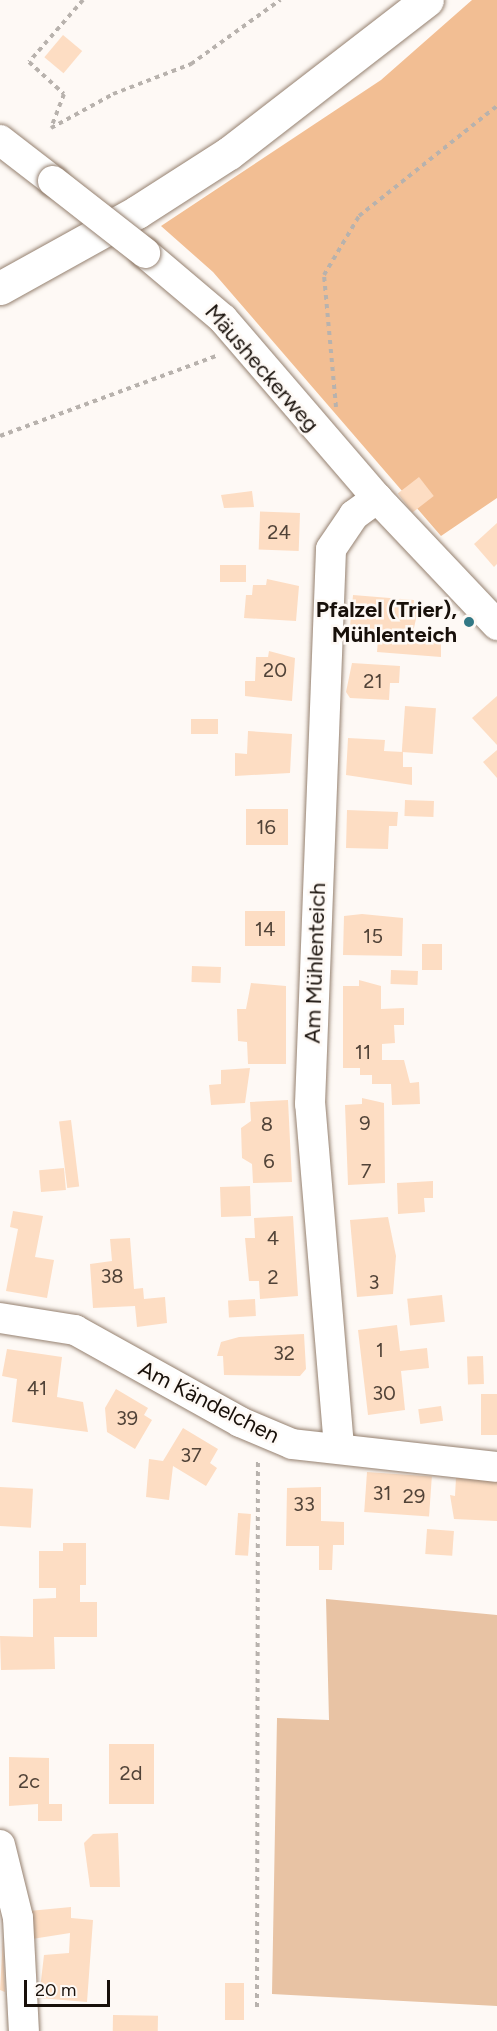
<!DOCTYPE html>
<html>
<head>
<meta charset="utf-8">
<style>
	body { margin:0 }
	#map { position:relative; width:497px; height:2031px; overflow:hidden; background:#fef9f5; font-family:Figtree,sans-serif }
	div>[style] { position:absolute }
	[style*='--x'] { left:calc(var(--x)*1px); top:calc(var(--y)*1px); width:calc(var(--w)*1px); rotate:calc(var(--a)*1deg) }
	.green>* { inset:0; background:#e8c3a4 }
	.forest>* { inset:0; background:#f2be93 }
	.building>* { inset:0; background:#fdddc3; transform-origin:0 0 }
	.path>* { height:4px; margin-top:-2px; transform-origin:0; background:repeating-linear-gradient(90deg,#b8b2ad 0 4.5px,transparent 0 9px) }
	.roads { filter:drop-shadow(0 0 2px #958170) drop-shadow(0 0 2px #958170) }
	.street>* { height:30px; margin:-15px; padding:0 15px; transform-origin:15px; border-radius:15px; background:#fff }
	.primary>* { height:33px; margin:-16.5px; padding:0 16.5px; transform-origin:16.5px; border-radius:16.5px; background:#fff }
	.bridges { filter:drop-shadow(0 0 2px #958170) drop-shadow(0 0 2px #958170) }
	.street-bridge>* { height:30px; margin:-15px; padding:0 15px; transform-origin:15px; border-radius:15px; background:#fff }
	.dots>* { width:16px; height:16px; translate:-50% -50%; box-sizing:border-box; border:3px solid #fef9f5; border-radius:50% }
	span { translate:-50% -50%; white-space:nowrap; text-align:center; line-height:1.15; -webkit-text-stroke:5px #fef9f5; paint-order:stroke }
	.number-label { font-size:20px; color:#514338 }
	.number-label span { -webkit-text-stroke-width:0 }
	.street-label { font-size:22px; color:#18100a }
	.poi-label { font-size:22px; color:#18100a; font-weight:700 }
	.right { translate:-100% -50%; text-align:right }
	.scale { position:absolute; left:24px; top:1980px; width:86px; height:27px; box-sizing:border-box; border:3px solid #18100a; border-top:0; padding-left:8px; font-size:18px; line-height:21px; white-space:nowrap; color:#18100a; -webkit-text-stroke:4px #fef9f5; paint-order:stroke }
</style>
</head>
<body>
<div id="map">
	<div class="green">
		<div style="clip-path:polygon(326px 1599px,497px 1615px,497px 2006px,272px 1994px,277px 1718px,329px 1720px)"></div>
	</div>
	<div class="forest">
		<div style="clip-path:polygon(472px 0,497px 0,497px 498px,441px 536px,213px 272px,161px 226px,381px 80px)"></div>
	</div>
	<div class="building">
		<div style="left:63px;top:35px;width:25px;height:29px;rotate:40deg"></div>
		<div style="left:419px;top:477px;width:24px;height:27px;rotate:52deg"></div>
		<div style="clip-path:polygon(252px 491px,254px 507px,224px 508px,221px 495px)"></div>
		<div style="left:300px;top:513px;width:38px;height:40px;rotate:92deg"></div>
		<div style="clip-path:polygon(497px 523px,497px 564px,494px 567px,474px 544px)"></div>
		<div style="left:220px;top:565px;width:26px;height:17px"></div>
		<div style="clip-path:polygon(267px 579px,299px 586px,296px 621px,244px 618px,246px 595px,252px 595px,253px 585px,266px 585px)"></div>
		<div style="clip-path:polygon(353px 595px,414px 600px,413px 610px,418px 610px,411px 641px,441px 643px,441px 657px,377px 652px,378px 639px,349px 637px)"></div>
		<div style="clip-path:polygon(269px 651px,295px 658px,292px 701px,245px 696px,245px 681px,255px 681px,256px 657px,268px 657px)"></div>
		<div style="clip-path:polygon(352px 663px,400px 666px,399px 683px,390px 683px,389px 700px,350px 698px,346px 692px)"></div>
		<div style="clip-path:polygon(497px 696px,497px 745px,472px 718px)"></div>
		<div style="left:405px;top:706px;width:31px;height:46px;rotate:4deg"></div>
		<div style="left:191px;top:719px;width:27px;height:15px"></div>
		<div style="clip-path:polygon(248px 731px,292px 734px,290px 773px,235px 776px,235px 753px,247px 754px)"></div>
		<div style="clip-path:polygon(348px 738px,385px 740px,384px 751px,403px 752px,403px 767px,412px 767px,412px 785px,346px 775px)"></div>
		<div style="clip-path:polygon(497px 750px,497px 778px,483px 762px)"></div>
		<div style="left:405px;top:800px;width:29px;height:16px;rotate:2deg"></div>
		<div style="left:246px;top:809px;width:42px;height:36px"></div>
		<div style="clip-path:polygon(347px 810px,398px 812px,397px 826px,389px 826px,388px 849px,346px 848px)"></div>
		<div style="left:285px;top:911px;width:35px;height:40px;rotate:90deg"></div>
		<div style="clip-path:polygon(362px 914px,403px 918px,402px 956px,343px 955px,344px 916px)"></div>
		<div style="left:422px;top:944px;width:20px;height:26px"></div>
		<div style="left:192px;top:966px;width:29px;height:16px;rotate:2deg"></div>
		<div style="left:391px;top:970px;width:27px;height:14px;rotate:2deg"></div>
		<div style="clip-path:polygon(359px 980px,381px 986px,381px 1009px,404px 1008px,404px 1025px,394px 1025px,395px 1043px,382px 1044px,382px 1060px,404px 1060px,410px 1083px,419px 1082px,420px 1104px,392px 1105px,391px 1084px,372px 1084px,372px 1075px,360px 1075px,360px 1068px,343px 1068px,343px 986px,359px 986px)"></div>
		<div style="clip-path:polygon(251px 983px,286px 986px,286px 1064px,248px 1064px,247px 1042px,238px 1041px,237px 1009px,246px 1009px)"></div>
		<div style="clip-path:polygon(250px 1068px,245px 1103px,211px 1105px,209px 1085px,221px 1084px,221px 1070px)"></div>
		<div style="clip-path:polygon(362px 1098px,384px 1103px,385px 1183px,348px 1185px,345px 1105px,362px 1104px)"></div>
		<div style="clip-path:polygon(288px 1100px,292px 1182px,253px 1183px,252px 1164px,242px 1158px,241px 1128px,251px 1121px,250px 1102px)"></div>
		<div style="left:71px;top:1120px;width:67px;height:12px;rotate:83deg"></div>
		<div style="left:64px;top:1168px;width:22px;height:25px;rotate:85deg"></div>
		<div style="clip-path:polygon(433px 1181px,433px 1198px,424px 1198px,425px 1212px,398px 1214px,397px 1183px)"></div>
		<div style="left:250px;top:1186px;width:30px;height:30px;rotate:88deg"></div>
		<div style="clip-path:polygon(13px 1211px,43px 1216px,35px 1257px,54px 1260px,47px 1298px,6px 1291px,18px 1229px,10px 1227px)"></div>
		<div style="clip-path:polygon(293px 1216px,298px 1296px,260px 1299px,259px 1281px,249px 1281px,245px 1238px,255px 1238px,254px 1218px)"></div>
		<div style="clip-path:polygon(388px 1217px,396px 1256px,393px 1294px,357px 1297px,350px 1220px)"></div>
		<div style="clip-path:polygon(130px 1238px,134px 1289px,143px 1288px,144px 1299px,165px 1297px,167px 1323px,137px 1327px,135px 1306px,93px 1308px,90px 1264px,112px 1261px,110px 1239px)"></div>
		<div style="left:442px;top:1295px;width:27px;height:35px;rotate:84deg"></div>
		<div style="left:255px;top:1299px;width:17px;height:27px;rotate:87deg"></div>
		<div style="clip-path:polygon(397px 1325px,400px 1351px,427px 1348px,429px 1368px,401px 1371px,405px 1410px,368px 1415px,358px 1330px)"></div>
		<div style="clip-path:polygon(304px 1334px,306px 1369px,300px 1376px,224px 1375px,223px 1356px,217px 1356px,221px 1342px,239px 1337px)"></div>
		<div style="clip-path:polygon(7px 1349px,62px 1357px,57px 1397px,83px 1402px,88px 1432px,12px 1422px,17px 1379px,2px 1376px)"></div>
		<div style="left:483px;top:1356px;width:28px;height:16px;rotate:88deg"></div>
		<div style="clip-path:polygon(116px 1389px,148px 1408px,144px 1415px,152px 1420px,135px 1449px,107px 1432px,105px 1408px)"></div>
		<div style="left:481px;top:1394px;width:16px;height:41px"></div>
		<div style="left:441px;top:1406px;width:15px;height:23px;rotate:82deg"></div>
		<div style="clip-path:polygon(183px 1428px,218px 1449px,210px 1463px,217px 1468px,206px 1486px,173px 1466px,169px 1500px,146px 1497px,149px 1459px,163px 1461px)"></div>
		<div style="left:367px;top:1472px;width:65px;height:40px;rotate:4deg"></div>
		<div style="clip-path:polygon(456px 1478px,497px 1479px,497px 1521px,454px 1519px,450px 1495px,455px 1496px)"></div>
		<div style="left:0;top:1487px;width:33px;height:39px;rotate:3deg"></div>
		<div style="clip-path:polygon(321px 1487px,321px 1521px,344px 1522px,344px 1545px,333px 1545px,332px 1570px,319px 1570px,319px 1546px,286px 1546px,287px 1488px)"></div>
		<div style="left:238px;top:1513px;width:13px;height:42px;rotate:4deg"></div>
		<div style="left:427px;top:1529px;width:27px;height:25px;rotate:4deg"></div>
		<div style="clip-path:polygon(63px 1543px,86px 1543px,86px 1585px,80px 1585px,80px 1602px,97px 1602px,97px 1637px,54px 1637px,55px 1669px,1px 1670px,0 1636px,33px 1637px,33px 1599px,56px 1598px,56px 1588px,39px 1588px,39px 1551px,63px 1551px)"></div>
		<div style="left:109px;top:1744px;width:45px;height:60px"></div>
		<div style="clip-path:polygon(9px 1757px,49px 1758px,49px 1804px,62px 1804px,62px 1821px,38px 1821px,38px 1804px,9px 1806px)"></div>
		<div style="clip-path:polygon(118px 1833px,120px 1887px,90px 1887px,84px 1843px,93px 1834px)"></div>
		<div style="clip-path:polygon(71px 1907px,71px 1918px,93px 1920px,87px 2002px,39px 1998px,44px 1955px,69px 1953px,70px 1933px,32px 1939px,29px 1911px)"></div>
		<div style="clip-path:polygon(3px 1937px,4px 1968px,5px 1992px,0 1990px)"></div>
		<div style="left:225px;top:1983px;width:19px;height:37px"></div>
		<div style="left:113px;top:2015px;width:45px;height:16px;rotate:1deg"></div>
	</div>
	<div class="path">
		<div style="--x:83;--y:0;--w:82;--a:131.1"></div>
		<div style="--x:29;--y:62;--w:47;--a:42.4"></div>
		<div style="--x:64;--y:94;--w:36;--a:111"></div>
		<div style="--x:51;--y:128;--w:71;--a:-28.7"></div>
		<div style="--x:113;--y:94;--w:84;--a:-21"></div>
		<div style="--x:191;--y:64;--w:110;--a:-35.7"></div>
		<div style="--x:336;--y:407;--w:133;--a:-95.2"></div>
		<div style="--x:324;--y:275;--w:69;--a:-59.3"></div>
		<div style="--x:359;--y:216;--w:176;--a:-38.6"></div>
		<div style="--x:0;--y:436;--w:230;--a:-20.3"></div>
		<div style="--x:257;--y:2007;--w:546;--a:-89.9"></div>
	</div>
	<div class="roads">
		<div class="street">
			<div style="--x:0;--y:140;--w:67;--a:37.7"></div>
			<div style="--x:145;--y:253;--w:102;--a:40.2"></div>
			<div style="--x:223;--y:319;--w:236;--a:49.3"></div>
			<div style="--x:377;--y:498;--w:175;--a:46.6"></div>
			<div style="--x:0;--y:1318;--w:76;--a:9.1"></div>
			<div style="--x:75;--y:1330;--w:189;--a:29.1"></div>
			<div style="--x:240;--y:1422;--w:56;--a:22.9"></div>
			<div style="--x:292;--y:1444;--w:206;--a:6.4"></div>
			<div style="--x:339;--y:1447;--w:344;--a:-94.8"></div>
			<div style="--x:310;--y:1104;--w:555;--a:-87.83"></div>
			<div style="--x:331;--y:549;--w:41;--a:-55.9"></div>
			<div style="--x:354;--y:515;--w:29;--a:-36"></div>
			<div style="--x:0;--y:1845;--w:75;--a:76.1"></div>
			<div style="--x:18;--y:1918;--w:113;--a:87"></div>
		</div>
		<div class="primary">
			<div style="--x:0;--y:288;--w:157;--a:-29"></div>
			<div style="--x:137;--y:212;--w:109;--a:-32.7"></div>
			<div style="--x:229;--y:153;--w:250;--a:-37.7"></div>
		</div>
	</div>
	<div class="bridges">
		<div class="street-bridge">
			<div style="--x:53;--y:181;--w:117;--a:38"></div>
		</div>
	</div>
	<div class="dots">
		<div style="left:469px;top:622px;background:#327885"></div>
	</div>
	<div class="number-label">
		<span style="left:279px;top:532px">24</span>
		<span style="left:275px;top:670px">20</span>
		<span style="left:373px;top:681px">21</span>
		<span style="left:266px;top:827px">16</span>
		<span style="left:265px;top:929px">14</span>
		<span style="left:373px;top:936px">15</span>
		<span style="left:363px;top:1052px">11</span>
		<span style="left:365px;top:1123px">9</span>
		<span style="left:267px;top:1124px">8</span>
		<span style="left:269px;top:1161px">6</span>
		<span style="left:366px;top:1171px">7</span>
		<span style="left:273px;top:1238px">4</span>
		<span style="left:112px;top:1276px">38</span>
		<span style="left:273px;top:1277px">2</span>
		<span style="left:374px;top:1282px">3</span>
		<span style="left:380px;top:1350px">1</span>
		<span style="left:284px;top:1353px">32</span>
		<span style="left:37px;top:1388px">41</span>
		<span style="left:384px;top:1393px">30</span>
		<span style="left:127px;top:1418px">39</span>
		<span style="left:191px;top:1455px">37</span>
		<span style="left:382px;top:1493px">31</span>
		<span style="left:414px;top:1496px">29</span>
		<span style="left:304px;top:1504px">33</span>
		<span style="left:131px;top:1773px">2d</span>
		<span style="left:29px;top:1781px">2c</span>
	</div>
	<div class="street-label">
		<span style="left:262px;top:368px;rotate:49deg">Mäusheckerweg</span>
		<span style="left:315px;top:963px;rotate:-88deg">Am Mühlenteich</span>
		<span style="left:209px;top:1402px;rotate:27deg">Am Kändelchen</span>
	</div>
	<div class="poi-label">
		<span class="right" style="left:457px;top:622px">Pfalzel (Trier),<br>Mühlenteich</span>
	</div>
	<div class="scale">20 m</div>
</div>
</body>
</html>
